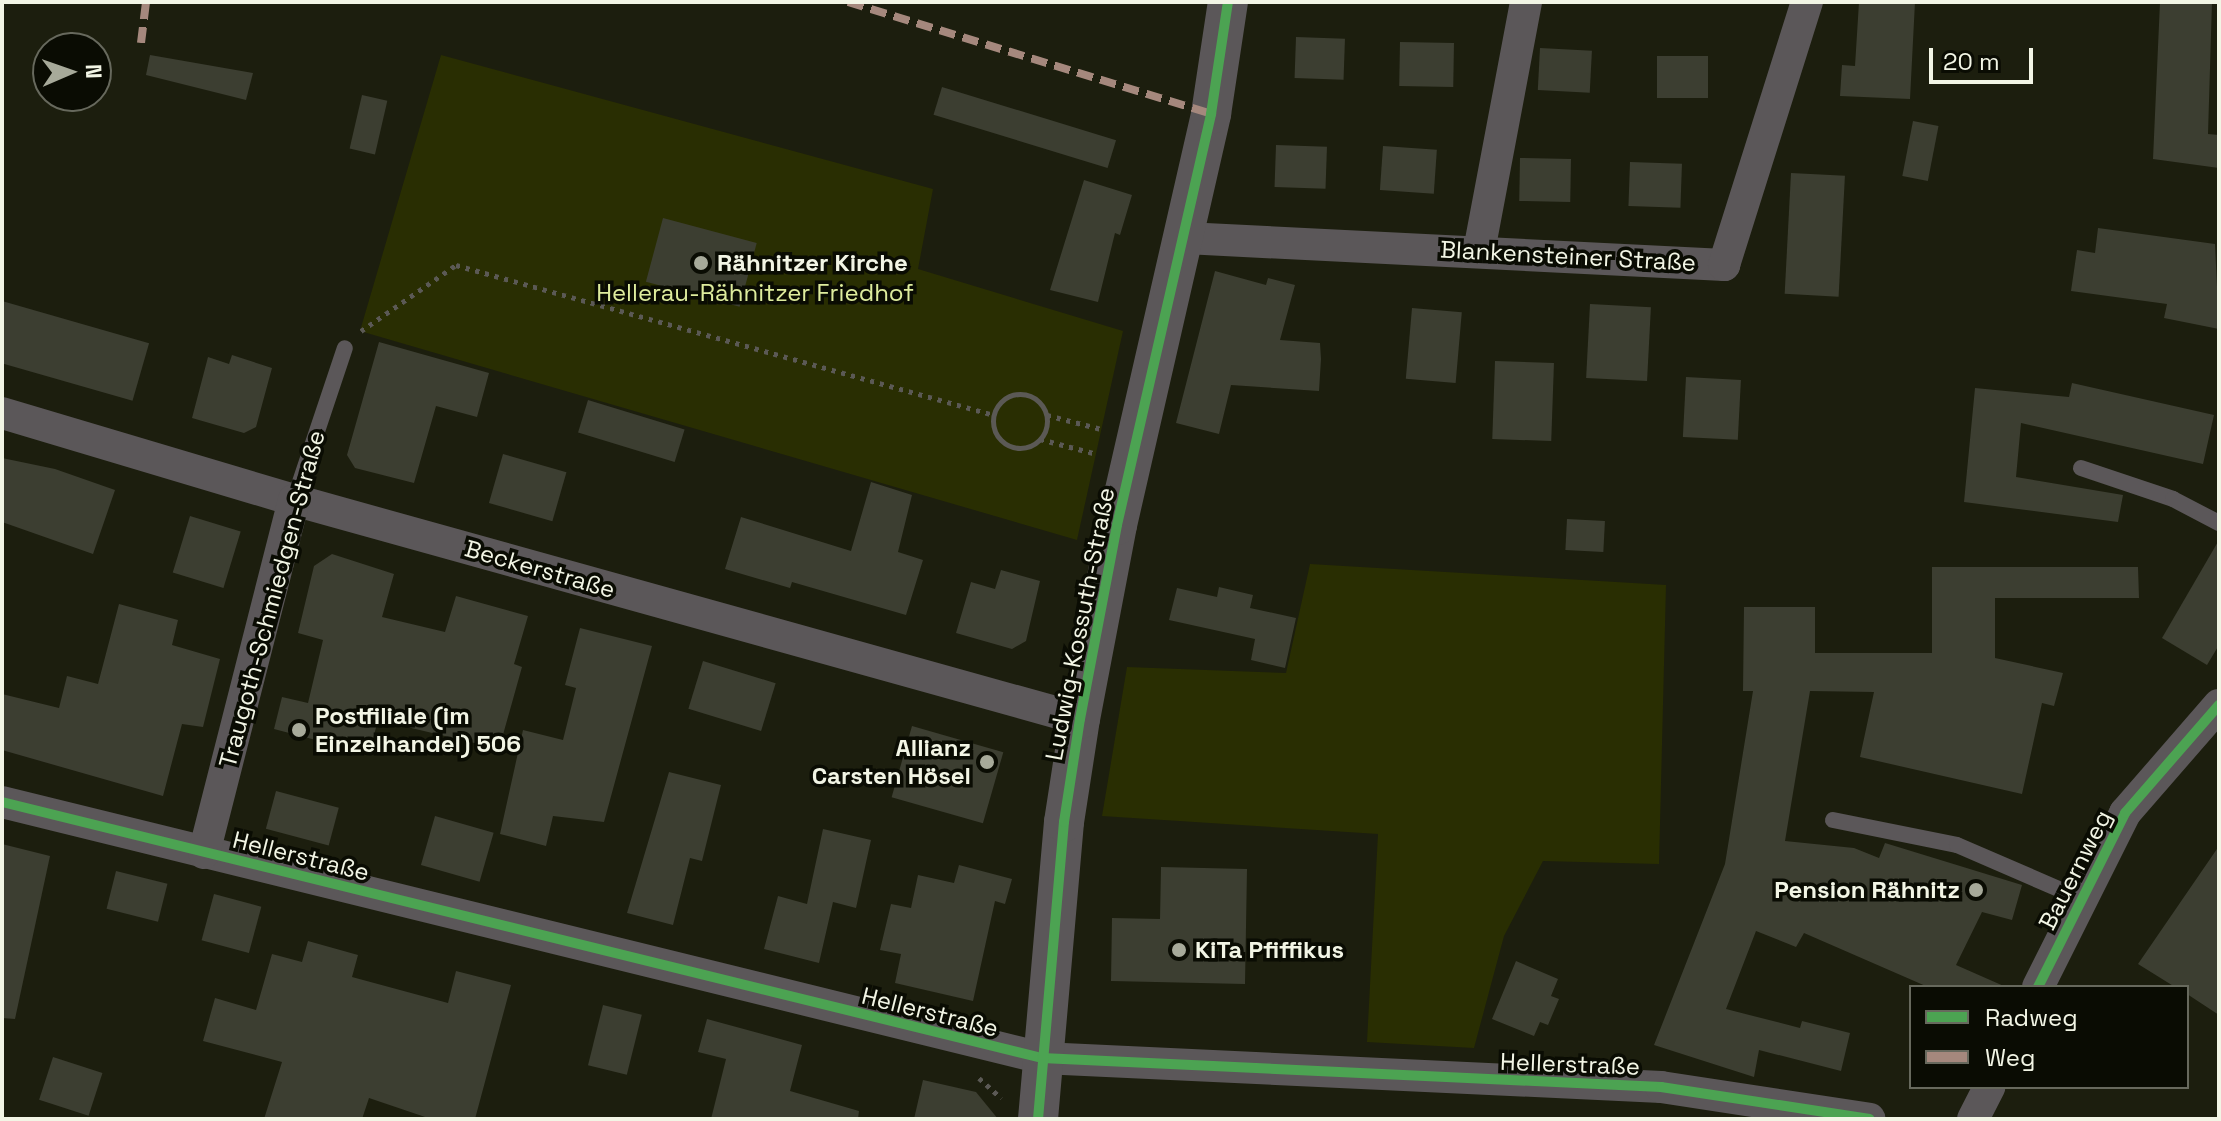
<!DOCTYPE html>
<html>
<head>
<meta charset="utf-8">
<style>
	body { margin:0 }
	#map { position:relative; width:2221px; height:1121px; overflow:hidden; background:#1c1e0e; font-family:"Space Grotesk",sans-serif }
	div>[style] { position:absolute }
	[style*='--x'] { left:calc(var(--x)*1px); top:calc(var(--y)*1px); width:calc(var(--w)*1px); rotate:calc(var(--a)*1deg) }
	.green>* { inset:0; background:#292e02 }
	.building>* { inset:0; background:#3c3e31; transform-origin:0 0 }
	.path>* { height:5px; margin-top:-2.5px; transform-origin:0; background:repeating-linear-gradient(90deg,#5b5955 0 4px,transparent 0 10px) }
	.path>.ring { margin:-2.5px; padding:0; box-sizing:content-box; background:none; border:5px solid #5b5955; border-radius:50% }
	.service>* { height:16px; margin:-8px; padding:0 8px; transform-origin:8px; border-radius:8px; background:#5b5759 }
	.minor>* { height:32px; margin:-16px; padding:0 16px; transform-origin:16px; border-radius:16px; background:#5b5759 }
	.tertiary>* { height:40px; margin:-20px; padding:0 20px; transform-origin:20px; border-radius:20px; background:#5b5759 }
	.quiet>* { height:8px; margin-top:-4px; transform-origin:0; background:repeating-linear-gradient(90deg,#a5887d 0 16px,transparent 0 24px) }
	.cycleway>* { height:10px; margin:-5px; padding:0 5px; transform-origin:5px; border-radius:5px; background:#4ca352 }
	.dots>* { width:22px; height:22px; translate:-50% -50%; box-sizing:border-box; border:4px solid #0a0c03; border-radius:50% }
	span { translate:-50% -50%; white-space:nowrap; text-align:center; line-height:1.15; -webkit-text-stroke:7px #0a0c03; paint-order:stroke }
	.street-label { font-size:24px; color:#f2f5e5 }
	.poi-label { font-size:24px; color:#f2f5e5; font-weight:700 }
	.left { translate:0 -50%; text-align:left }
	.right { translate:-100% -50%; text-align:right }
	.park-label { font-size:24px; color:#deec9d }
	.frame { position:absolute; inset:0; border:4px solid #f2f5e5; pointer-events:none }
	.legend { position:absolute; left:1909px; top:985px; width:280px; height:104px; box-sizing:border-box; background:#0a0c03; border:2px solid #67695d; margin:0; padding:10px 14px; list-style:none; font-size:24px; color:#f2f5e5 }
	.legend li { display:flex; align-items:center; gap:16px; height:40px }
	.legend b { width:40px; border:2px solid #67695d }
	.north { position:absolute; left:32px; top:32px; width:80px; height:80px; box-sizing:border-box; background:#0a0c03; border:2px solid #67695d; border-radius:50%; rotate:88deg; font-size:22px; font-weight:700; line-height:32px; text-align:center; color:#f2f5e5 }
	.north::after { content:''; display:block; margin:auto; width:28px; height:36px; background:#a7aa9a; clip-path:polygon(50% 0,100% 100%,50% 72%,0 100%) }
	.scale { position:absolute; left:1929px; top:48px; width:104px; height:36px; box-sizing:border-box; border:4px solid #f2f5e5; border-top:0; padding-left:10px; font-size:24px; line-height:28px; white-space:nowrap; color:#f2f5e5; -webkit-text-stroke:6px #0a0c03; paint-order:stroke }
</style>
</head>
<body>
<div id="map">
	<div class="green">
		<div style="clip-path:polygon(441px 55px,933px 189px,918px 269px,1123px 331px,1077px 540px,360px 331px)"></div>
		<div style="clip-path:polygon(1310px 564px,1666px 585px,1659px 864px,1543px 861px,1504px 936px,1474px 1048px,1367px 1042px,1378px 834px,1102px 816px,1127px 667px,1286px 673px)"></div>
	</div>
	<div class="building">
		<div style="clip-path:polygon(1859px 2px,1915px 2px,1910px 99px,1840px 96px,1842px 65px,1855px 66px)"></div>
		<div style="clip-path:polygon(2160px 2px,2212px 2px,2208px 134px,2219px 135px,2219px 168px,2153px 159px)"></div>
		<div style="left:1296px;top:37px;width:49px;height:41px;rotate:2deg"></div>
		<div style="left:1400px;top:42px;width:54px;height:44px;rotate:1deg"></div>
		<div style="left:1540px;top:48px;width:52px;height:42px;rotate:3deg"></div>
		<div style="clip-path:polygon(150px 55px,253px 73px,246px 100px,146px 75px)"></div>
		<div style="left:1657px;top:56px;width:51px;height:42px"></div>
		<div style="left:942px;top:87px;width:182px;height:29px;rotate:17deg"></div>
		<div style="left:362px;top:95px;width:26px;height:55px;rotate:13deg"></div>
		<div style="left:1913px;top:121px;width:26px;height:56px;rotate:11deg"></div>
		<div style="left:1276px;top:145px;width:51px;height:42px;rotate:2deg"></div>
		<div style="left:1383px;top:146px;width:54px;height:44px;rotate:4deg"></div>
		<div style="left:1520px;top:158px;width:51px;height:43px;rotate:1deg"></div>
		<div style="left:1630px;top:162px;width:52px;height:44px;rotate:2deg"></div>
		<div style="left:1791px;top:173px;width:54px;height:121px;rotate:3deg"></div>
		<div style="clip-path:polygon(1084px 180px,1132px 195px,1120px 235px,1115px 233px,1098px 302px,1050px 290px)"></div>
		<div style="left:663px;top:218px;width:97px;height:66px;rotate:15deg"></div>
		<div style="clip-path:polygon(2098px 228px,2215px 244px,2219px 329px,2164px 318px,2167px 304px,2071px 291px,2077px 250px,2095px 253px)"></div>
		<div style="clip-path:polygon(1215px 271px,1266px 285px,1268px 278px,1295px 285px,1280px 340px,1320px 343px,1321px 359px,1319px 391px,1231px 385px,1219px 434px,1176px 423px)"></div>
		<div style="left:2px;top:301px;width:153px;height:60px;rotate:16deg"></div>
		<div style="left:1590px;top:304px;width:61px;height:74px;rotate:3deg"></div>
		<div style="left:1412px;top:308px;width:50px;height:71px;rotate:5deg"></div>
		<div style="clip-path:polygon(379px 342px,489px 373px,477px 417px,436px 406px,414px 483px,355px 468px,347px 455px)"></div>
		<div style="clip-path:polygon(232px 355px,272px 368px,256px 427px,244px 433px,192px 418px,208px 357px,229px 364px)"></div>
		<div style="left:1495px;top:361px;width:59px;height:78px;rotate:2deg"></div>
		<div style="left:1686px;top:377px;width:55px;height:60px;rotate:3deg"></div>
		<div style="clip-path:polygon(2072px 383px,2214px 415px,2203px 464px,2021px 423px,2016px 477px,2123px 495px,2118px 522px,1964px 502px,1975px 388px,2069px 397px)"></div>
		<div style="left:588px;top:400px;width:101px;height:34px;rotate:17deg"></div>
		<div style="left:503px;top:454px;width:66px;height:51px;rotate:16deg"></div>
		<div style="clip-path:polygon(2px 458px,55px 469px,115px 490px,93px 554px,2px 522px)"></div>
		<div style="clip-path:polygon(871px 482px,912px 495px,898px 552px,923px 560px,906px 615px,792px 582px,790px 588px,725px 569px,741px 517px,851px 551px)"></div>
		<div style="left:190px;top:516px;width:53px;height:59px;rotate:17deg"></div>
		<div style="left:1567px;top:519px;width:38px;height:31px;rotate:3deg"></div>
		<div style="clip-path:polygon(2219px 540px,2219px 645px,2207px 665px,2162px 638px)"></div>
		<div style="clip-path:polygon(332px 554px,394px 574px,382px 617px,445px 632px,456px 596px,528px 616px,514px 664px,522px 667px,499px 749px,378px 720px,369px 754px,274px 729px,282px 697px,308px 703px,323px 640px,298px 633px,314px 566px)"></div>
		<div style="clip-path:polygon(1932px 567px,2138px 567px,2139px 598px,1995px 598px,1995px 658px,2063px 673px,2054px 706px,2042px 703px,2022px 794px,1860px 757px,1874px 692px,1810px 691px,1785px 841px,1854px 848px,1879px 858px,1885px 843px,2022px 885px,2012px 920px,1982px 912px,1956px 965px,2006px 987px,1928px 987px,1804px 933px,1796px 947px,1756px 931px,1726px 1009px,1800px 1028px,1802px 1021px,1850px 1033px,1841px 1071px,1759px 1050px,1754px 1077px,1654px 1045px,1725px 864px,1753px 691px,1743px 691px,1744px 607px,1815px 607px,1815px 653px,1932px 653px)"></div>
		<div style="clip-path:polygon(1001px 570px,1040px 581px,1026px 641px,1012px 649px,956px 633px,971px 582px,995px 589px)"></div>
		<div style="clip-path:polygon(1219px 587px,1253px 595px,1250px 608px,1296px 618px,1285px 668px,1251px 660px,1255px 639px,1169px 620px,1177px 588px,1217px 597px)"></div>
		<div style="clip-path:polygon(119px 604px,178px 620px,172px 645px,220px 659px,203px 727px,182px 724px,163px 796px,2px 750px,2px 694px,59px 708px,67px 676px,98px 684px)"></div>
		<div style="clip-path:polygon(580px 628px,652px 646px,604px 822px,553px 816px,546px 846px,500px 834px,523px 730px,563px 740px,576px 688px,565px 685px)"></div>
		<div style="left:703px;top:661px;width:76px;height:50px;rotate:17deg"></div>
		<div style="left:912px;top:726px;width:95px;height:74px;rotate:16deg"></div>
		<div style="clip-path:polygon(669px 772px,721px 785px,702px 861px,690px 858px,673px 925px,627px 913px)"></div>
		<div style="left:276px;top:791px;width:65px;height:39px;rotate:15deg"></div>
		<div style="left:435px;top:816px;width:61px;height:51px;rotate:16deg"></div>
		<div style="clip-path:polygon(823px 829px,871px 840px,856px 908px,833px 902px,819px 963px,764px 949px,778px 896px,807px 904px)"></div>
		<div style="clip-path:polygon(2px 844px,50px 856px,15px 1019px,2px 1018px)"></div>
		<div style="clip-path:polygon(2219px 846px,2219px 1015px,2187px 994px,2187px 987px,2175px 987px,2138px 964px)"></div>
		<div style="clip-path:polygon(959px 865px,1012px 879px,1005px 904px,995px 901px,973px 1001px,895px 983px,901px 954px,880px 950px,891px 904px,911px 908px,918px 875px,954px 883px)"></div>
		<div style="clip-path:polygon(1161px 867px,1247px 869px,1245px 984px,1111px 981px,1112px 918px,1160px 919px)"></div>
		<div style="left:116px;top:871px;width:53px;height:39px;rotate:14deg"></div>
		<div style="left:214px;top:894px;width:49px;height:48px;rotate:15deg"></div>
		<div style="clip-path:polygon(308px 941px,358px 955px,352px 977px,448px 1003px,456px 971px,511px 985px,475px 1119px,431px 1119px,369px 1098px,362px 1119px,264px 1119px,282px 1062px,203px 1041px,215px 998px,256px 1010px,272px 954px,302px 962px)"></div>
		<div style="clip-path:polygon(1516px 961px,1558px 979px,1551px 996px,1559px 999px,1548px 1025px,1540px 1022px,1534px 1036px,1492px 1019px)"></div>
		<div style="left:603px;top:1005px;width:40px;height:62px;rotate:14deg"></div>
		<div style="clip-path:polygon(707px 1019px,802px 1045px,790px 1091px,859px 1111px,858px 1119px,711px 1119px,726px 1059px,698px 1052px)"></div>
		<div style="left:53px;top:1057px;width:52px;height:45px;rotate:18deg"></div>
		<div style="clip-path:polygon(923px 1080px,976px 1092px,998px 1119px,914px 1119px)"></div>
	</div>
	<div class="path">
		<div style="--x:361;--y:331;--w:116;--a:-34.8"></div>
		<div style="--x:456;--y:265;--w:559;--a:15.58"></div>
		<div class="ring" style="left:993px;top:394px;width:49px;height:49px"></div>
		<div style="--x:1047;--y:415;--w:56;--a:14.5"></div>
		<div style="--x:1040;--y:439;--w:59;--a:14.7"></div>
		<div style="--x:979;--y:1078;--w:30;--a:42"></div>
	</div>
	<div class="service">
		<div style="--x:2081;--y:468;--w:97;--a:18.6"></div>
		<div style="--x:2173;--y:499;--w:52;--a:27.6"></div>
		<div style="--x:294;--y:500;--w:160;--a:-71.5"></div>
		<div style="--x:1833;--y:820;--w:126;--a:11.4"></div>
		<div style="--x:1957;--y:845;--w:136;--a:23.4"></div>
	</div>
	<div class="minor">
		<div style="--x:1185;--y:238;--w:540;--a:2.87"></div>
		<div style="--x:1724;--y:265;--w:276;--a:-72.5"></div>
		<div style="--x:1479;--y:251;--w:253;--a:-79.3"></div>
		<div style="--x:2;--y:413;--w:305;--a:16.6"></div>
		<div style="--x:294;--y:500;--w:816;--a:15.57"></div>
		<div style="--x:2;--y:802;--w:1071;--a:13.83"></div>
		<div style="--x:1042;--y:1058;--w:620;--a:2.68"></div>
		<div style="--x:1661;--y:1087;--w:211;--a:8.7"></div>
		<div style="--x:204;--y:853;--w:364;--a:-75.7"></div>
		<div style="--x:2038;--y:987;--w:195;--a:-63.4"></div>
		<div style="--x:2125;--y:813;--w:143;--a:-49"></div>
		<div style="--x:1973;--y:1119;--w:36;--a:-63"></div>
	</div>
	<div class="tertiary">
		<div style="--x:1038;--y:1119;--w:298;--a:-85"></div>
		<div style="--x:1064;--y:822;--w:104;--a:-81.2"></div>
		<div style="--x:1080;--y:719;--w:197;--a:-79.2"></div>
		<div style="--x:1117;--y:525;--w:422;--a:-77.1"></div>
		<div style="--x:1211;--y:114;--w:113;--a:-81.4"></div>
	</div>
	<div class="quiet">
		<div style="--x:848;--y:2;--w:380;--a:17.1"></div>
		<div style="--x:141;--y:43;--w:41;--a:-83"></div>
	</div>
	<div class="cycleway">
		<div style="--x:2;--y:802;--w:1071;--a:13.83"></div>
		<div style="--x:1042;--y:1058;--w:620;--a:2.68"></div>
		<div style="--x:1661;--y:1087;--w:211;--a:8.7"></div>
		<div style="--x:2038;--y:987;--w:195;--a:-63.4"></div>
		<div style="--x:2125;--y:813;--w:143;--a:-49"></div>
		<div style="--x:1038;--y:1119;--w:298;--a:-85"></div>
		<div style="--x:1064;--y:822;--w:104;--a:-81.2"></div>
		<div style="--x:1080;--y:719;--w:197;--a:-79.2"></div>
		<div style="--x:1117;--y:525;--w:422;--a:-77.1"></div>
		<div style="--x:1211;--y:114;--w:113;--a:-81.4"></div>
	</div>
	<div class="dots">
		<div style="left:701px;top:263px;background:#a7aa9a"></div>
		<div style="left:299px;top:730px;background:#a7aa9a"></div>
		<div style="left:987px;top:762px;background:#a7aa9a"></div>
		<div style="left:1976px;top:890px;background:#a7aa9a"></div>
		<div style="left:1179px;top:950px;background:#a7aa9a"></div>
	</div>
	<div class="street-label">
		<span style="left:1568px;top:256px;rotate:3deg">Blankensteiner Straße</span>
		<span style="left:540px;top:569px;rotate:16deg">Beckerstraße</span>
		<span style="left:272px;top:599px;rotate:-75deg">Traugoth-Schmiedgen-Straße</span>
		<span style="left:1080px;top:624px;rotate:-79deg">Ludwig-Kossuth-Straße</span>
		<span style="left:301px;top:856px;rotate:14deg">Hellerstraße</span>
		<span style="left:2075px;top:870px;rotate:-63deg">Bauernweg</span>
		<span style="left:930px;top:1012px;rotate:14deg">Hellerstraße</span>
		<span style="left:1570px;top:1064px;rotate:2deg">Hellerstraße</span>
	</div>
	<div class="poi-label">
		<span class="left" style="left:717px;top:263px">Rähnitzer Kirche</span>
		<span class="left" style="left:315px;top:730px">Postfiliale (im<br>Einzelhandel) 506</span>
		<span class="right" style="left:971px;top:762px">Allianz<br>Carsten Hösel</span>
		<span class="right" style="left:1960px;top:890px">Pension Rähnitz</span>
		<span class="left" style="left:1195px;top:950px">KiTa Pfiffikus</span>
	</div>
	<div class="park-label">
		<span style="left:755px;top:293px">Hellerau-Rähnitzer Friedhof</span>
	</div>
	<div class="frame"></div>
	<ul class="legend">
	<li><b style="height:10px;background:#4ca352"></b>Radweg</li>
	<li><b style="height:10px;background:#a5887d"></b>Weg</li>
	</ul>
	<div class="north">N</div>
	<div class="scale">20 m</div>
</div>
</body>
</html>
